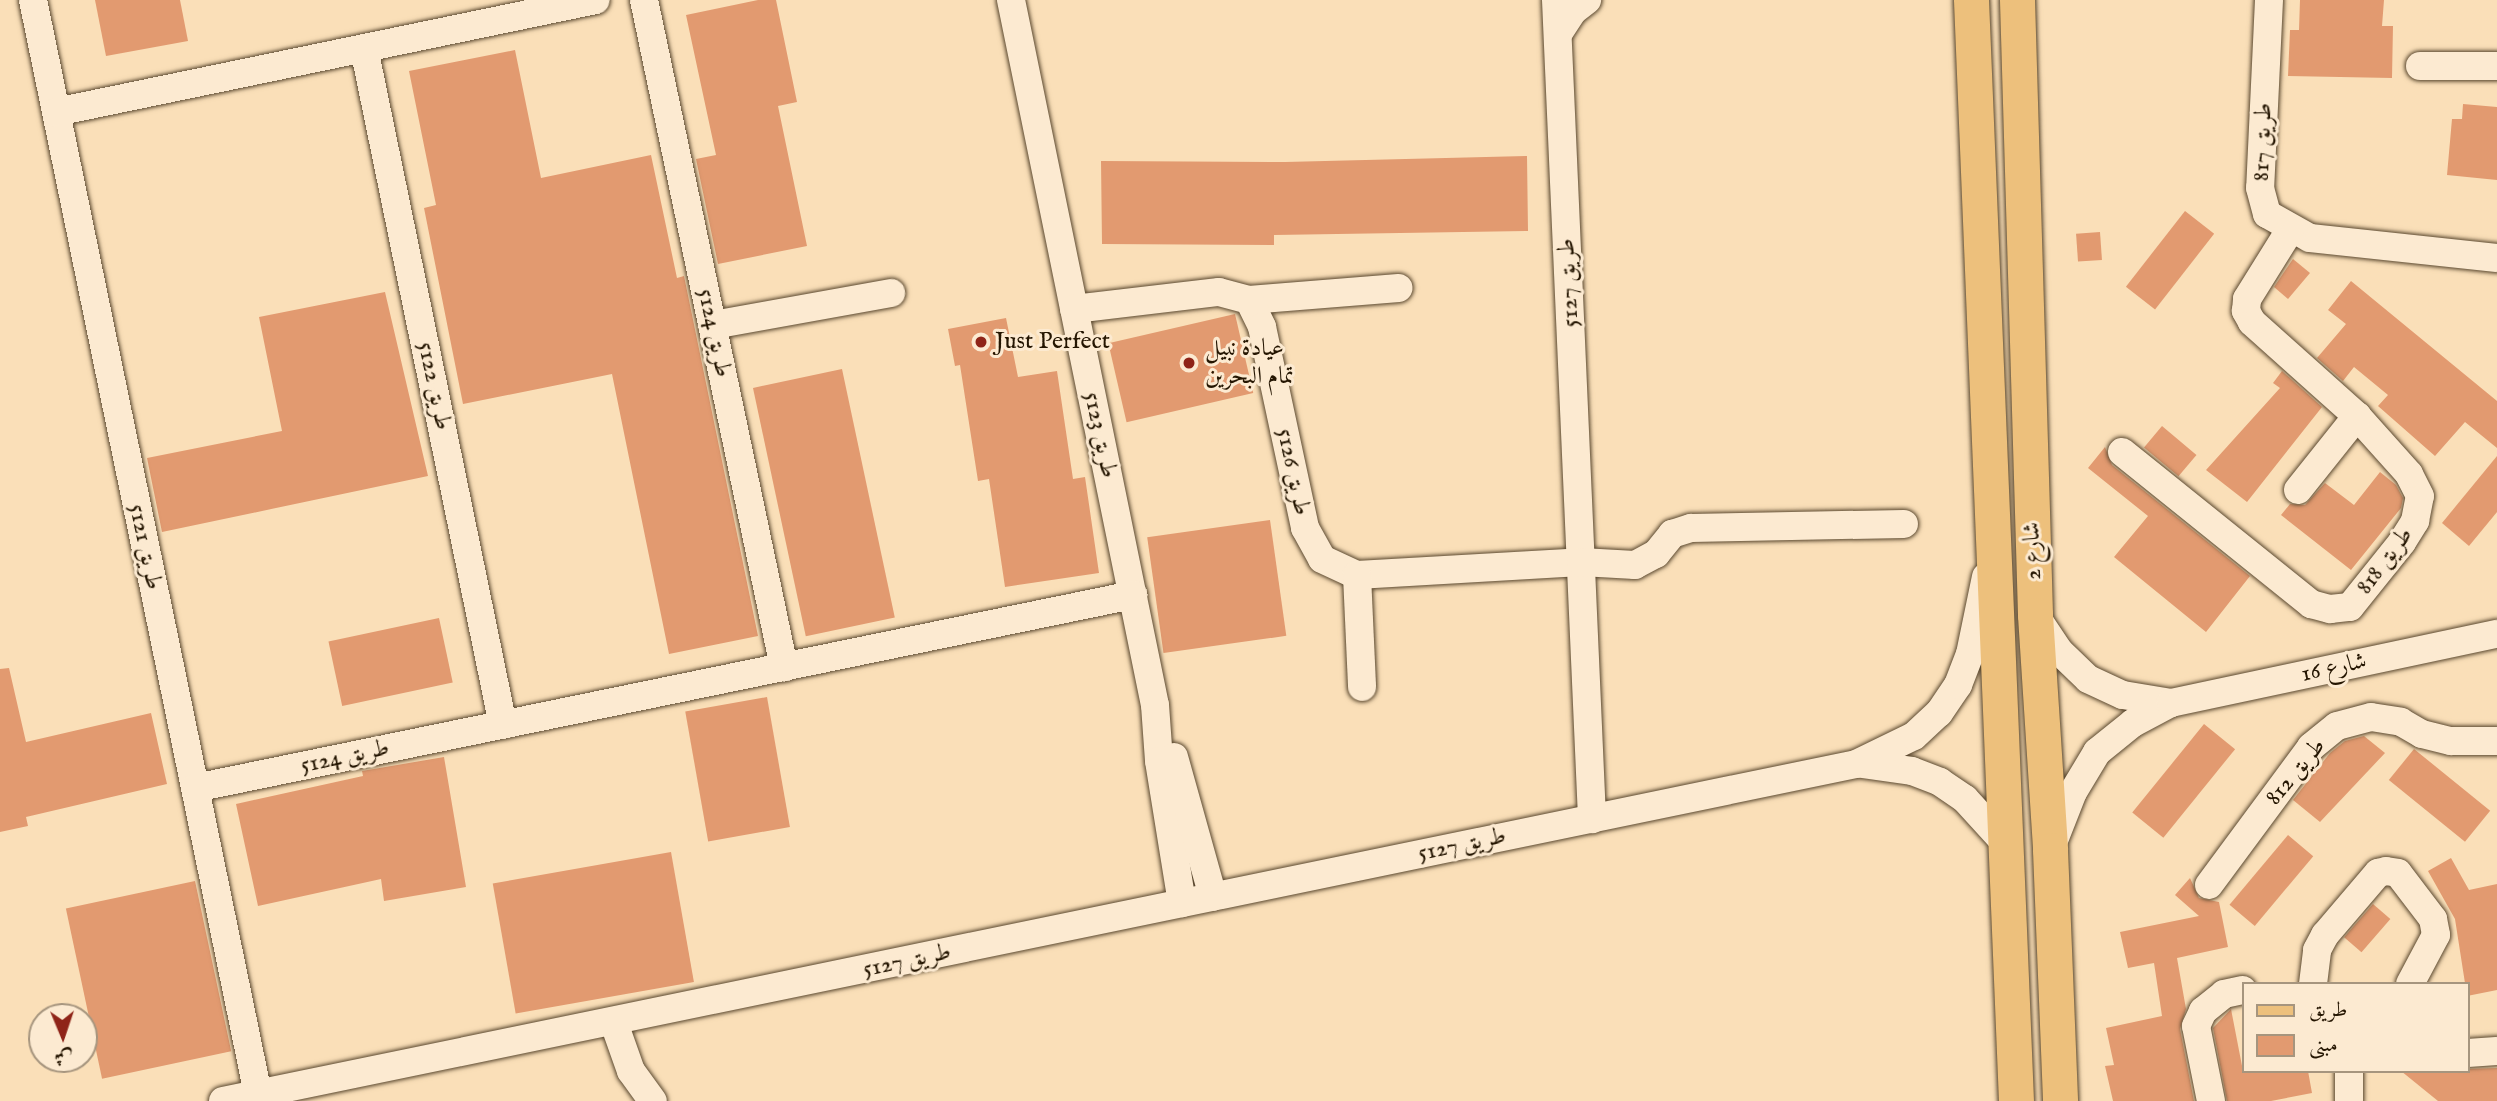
<!DOCTYPE html>
<html>
<head>
<meta charset="utf-8">
<style>
	body { margin:0 }
	#map { position:relative; width:2497px; height:1101px; overflow:hidden; background:#fadfb8; font-family:"IM FELL English",Amiri,serif }
	div>[style] { position:absolute }
	[style*='--x'] { left:calc(var(--x)*1px); top:calc(var(--y)*1px); width:calc(var(--w)*1px); rotate:calc(var(--a)*1deg) }
	.building>* { inset:0; background:#e29a70; transform-origin:0 0 }
	.roads { filter:drop-shadow(0 0 2px #5a482f) drop-shadow(0 0 2px #5a482f) }
	.minor>* { height:28px; margin:-14px; padding:0 14px; transform-origin:14px; border-radius:14px; background:#fcead1 }
	.major>* { height:35px; margin:-17.5px; padding:0 17.5px; transform-origin:17.5px; border-radius:17.5px; background:#edc07c }
	.dots>* { width:19px; height:19px; translate:-50% -50%; box-sizing:border-box; border:4px solid #fcead1; border-radius:50% }
	span { translate:-50% -50%; white-space:nowrap; text-align:center; line-height:1.15; -webkit-text-stroke:6px #fcead1; paint-order:stroke }
	.street-label { font-size:24px; color:#241501 }
	.poi-label { font-size:24px; color:#241501 }
	.left { translate:0 -50%; text-align:left }
	.legend { position:absolute; left:2242px; top:982px; width:228px; height:91px; box-sizing:border-box; background:#fcead1; border:2px solid #a6957e; margin:0; padding:9px 12px; list-style:none; font-size:21px; color:#241501 }
	.legend li { display:flex; align-items:center; gap:14px; height:35px }
	.legend b { width:35px; border:2px solid #a6957e }
	.north { position:absolute; left:28px; top:1003px; width:70px; height:70px; box-sizing:border-box; background:#fcead1; border:2px solid #a6957e; border-radius:50%; rotate:178deg; font-size:19px; font-weight:700; line-height:28px; text-align:center; color:#241501 }
	.north::after { content:''; display:block; margin:auto; width:24px; height:32px; background:#8f2418; clip-path:polygon(50% 0,100% 100%,50% 72%,0 100%) }
</style>
</head>
<body>
<div id="map">
	<div class="building">
		<div style="clip-path:polygon(95px 0,180px 0,188px 41px,106px 56px)"></div>
		<div style="clip-path:polygon(758px 0,776px 0,797px 102px,778px 106px,807px 246px,718px 264px,696px 159px,716px 155px,686px 15px)"></div>
		<div style="clip-path:polygon(2300px 0,2384px 0,2382px 26px,2393px 26px,2392px 78px,2288px 76px,2290px 30px,2299px 30px)"></div>
		<div style="clip-path:polygon(515px 50px,541px 178px,651px 155px,677px 278px,684px 276px,758px 636px,669px 654px,612px 374px,463px 404px,424px 208px,436px 205px,409px 71px)"></div>
		<div style="clip-path:polygon(2463px 104px,2497px 107px,2497px 180px,2447px 175px,2452px 119px,2462px 119px)"></div>
		<div style="clip-path:polygon(1527px 156px,1528px 231px,1274px 235px,1274px 245px,1102px 244px,1101px 161px,1285px 162px)"></div>
		<div style="left:2185px;top:211px;width:37px;height:96px;rotate:38deg"></div>
		<div style="left:2100px;top:232px;width:28px;height:24px;rotate:86deg"></div>
		<div style="clip-path:polygon(2293px 259px,2310px 273px,2288px 299px,2274px 287px)"></div>
		<div style="clip-path:polygon(2351px 281px,2497px 401px,2497px 448px,2465px 422px,2435px 456px,2378px 406px,2388px 395px,2354px 367px,2343px 381px,2317px 358px,2346px 324px,2328px 310px)"></div>
		<div style="clip-path:polygon(385px 292px,428px 476px,162px 532px,147px 458px,282px 431px,259px 317px)"></div>
		<div style="left:1235px;top:314px;width:81px;height:130px;rotate:77deg"></div>
		<div style="clip-path:polygon(1006px 318px,1018px 377px,1057px 371px,1073px 479px,1085px 477px,1099px 573px,1005px 587px,989px 479px,978px 481px,960px 365px,955px 366px,948px 329px)"></div>
		<div style="left:842px;top:369px;width:254px;height:91px;rotate:78deg"></div>
		<div style="clip-path:polygon(2282px 371px,2322px 407px,2247px 502px,2206px 470px,2280px 388px,2273px 383px)"></div>
		<div style="left:2162px;top:426px;width:45px;height:28px;rotate:40deg"></div>
		<div style="clip-path:polygon(2105px 447px,2112px 465px,2250px 576px,2206px 632px,2114px 557px,2148px 516px,2088px 468px)"></div>
		<div style="clip-path:polygon(2497px 456px,2497px 512px,2469px 546px,2442px 523px)"></div>
		<div style="clip-path:polygon(2380px 472px,2396px 485px,2403px 498px,2401px 508px,2351px 570px,2281px 515px,2290px 504px,2305px 505px,2325px 483px,2354px 505px)"></div>
		<div style="left:1270px;top:520px;width:117px;height:124px;rotate:82deg"></div>
		<div style="left:439px;top:618px;width:66px;height:113px;rotate:78deg"></div>
		<div style="clip-path:polygon(9px 668px,26px 742px,151px 713px,167px 784px,26px 817px,28px 826px,0 832px,0 669px)"></div>
		<div style="left:767px;top:697px;width:132px;height:83px;rotate:80deg"></div>
		<div style="left:2204px;top:724px;width:40px;height:114px;rotate:39deg"></div>
		<div style="clip-path:polygon(2364px 736px,2385px 753px,2320px 822px,2293px 800px,2330px 753px,2345px 741px)"></div>
		<div style="left:2414px;top:749px;width:98px;height:40px;rotate:39deg"></div>
		<div style="clip-path:polygon(444px 757px,466px 887px,384px 901px,381px 879px,258px 906px,236px 804px,363px 776px,362px 771px)"></div>
		<div style="left:2288px;top:835px;width:33px;height:91px;rotate:40deg"></div>
		<div style="left:671px;top:852px;width:132px;height:181px;rotate:80deg"></div>
		<div style="clip-path:polygon(2451px 858px,2469px 890px,2497px 884px,2497px 990px,2467px 996px,2455px 919px,2428px 871px)"></div>
		<div style="clip-path:polygon(2190px 878px,2199px 898px,2219px 902px,2228px 947px,2177px 958px,2186px 1009px,2180px 1029px,2194px 1101px,2113px 1101px,2105px 1066px,2114px 1065px,2106px 1028px,2162px 1016px,2154px 963px,2128px 968px,2120px 932px,2199px 916px,2175px 895px)"></div>
		<div style="left:195px;top:881px;width:174px;height:132px;rotate:78deg"></div>
		<div style="left:2373px;top:904px;width:23px;height:44px;rotate:41deg"></div>
		<div style="clip-path:polygon(2231px 1009px,2243px 1071px,2308px 1071px,2312px 1093px,2271px 1101px,2227px 1101px,2213px 1028px)"></div>
		<div style="clip-path:polygon(2497px 1068px,2497px 1101px,2438px 1101px,2401px 1071px)"></div>
	</div>
	<div class="roads">
		<div class="minor">
			<div style="--x:33;--y:0;--w:1117;--a:78.38"></div>
			<div style="--x:644;--y:0;--w:682;--a:78.15"></div>
			<div style="--x:1011;--y:0;--w:720;--a:78.46"></div>
			<div style="--x:1155;--y:705;--w:56;--a:85.9"></div>
			<div style="--x:1159;--y:761;--w:144;--a:80.8"></div>
			<div style="--x:1556;--y:0;--w:820;--a:87.48"></div>
			<div style="--x:2269;--y:0;--w:188;--a:92.7"></div>
			<div style="--x:2260;--y:188;--w:27;--a:75"></div>
			<div style="--x:2267;--y:214;--w:49;--a:29.2"></div>
			<div style="--x:2310;--y:238;--w:188;--a:6.1"></div>
			<div style="--x:1558;--y:34;--w:27;--a:-57"></div>
			<div style="--x:1573;--y:11;--w:18;--a:-38"></div>
			<div style="--x:364;--y:48;--w:691;--a:78.4"></div>
			<div style="--x:2420;--y:66;--w:77;--a:0"></div>
			<div style="--x:56;--y:112;--w:551;--a:-11.72"></div>
			<div style="--x:1249;--y:300;--w:150;--a:-4.6"></div>
			<div style="--x:1074;--y:309;--w:146;--a:-6.7"></div>
			<div style="--x:1219;--y:292;--w:31;--a:15"></div>
			<div style="--x:1249;--y:300;--w:30;--a:64"></div>
			<div style="--x:1262;--y:327;--w:206;--a:77.9"></div>
			<div style="--x:1305;--y:528;--w:35;--a:61"></div>
			<div style="--x:1322;--y:559;--w:38;--a:25"></div>
			<div style="--x:1357;--y:575;--w:224;--a:-3.3"></div>
			<div style="--x:1581;--y:562;--w:54;--a:3.2"></div>
			<div style="--x:1635;--y:565;--w:24;--a:-28"></div>
			<div style="--x:1656;--y:554;--w:26;--a:-51"></div>
			<div style="--x:1672;--y:534;--w:20;--a:-18"></div>
			<div style="--x:1691;--y:528;--w:213;--a:-1.1"></div>
			<div style="--x:713;--y:325;--w:181;--a:-10.2"></div>
			<div style="--x:2122;--y:452;--w:243;--a:38.8"></div>
			<div style="--x:2311;--y:604;--w:20;--a:15"></div>
			<div style="--x:2330;--y:609;--w:20;--a:-6"></div>
			<div style="--x:2350;--y:607;--w:83;--a:-51.3"></div>
			<div style="--x:2402;--y:542;--w:25;--a:-58"></div>
			<div style="--x:2415;--y:521;--w:25;--a:-79"></div>
			<div style="--x:2420;--y:496;--w:25;--a:-117"></div>
			<div style="--x:2409;--y:474;--w:78;--a:-131.9"></div>
			<div style="--x:2357;--y:416;--w:141;--a:-138.2"></div>
			<div style="--x:2252;--y:322;--w:13;--a:-119"></div>
			<div style="--x:2246;--y:311;--w:12;--a:-85"></div>
			<div style="--x:2247;--y:299;--w:81;--a:-58.1"></div>
			<div style="--x:2298;--y:490;--w:95;--a:-51.4"></div>
			<div style="--x:1357;--y:575;--w:112;--a:87.4"></div>
			<div style="--x:2035;--y:615;--w:43;--a:56.3"></div>
			<div style="--x:2059;--y:651;--w:40;--a:44"></div>
			<div style="--x:2088;--y:679;--w:38;--a:25"></div>
			<div style="--x:2123;--y:695;--w:49;--a:9.5"></div>
			<div style="--x:1174;--y:757;--w:145;--a:74.4"></div>
			<div style="--x:1862;--y:764;--w:50;--a:8"></div>
			<div style="--x:1912;--y:771;--w:30;--a:21"></div>
			<div style="--x:1940;--y:782;--w:30;--a:34"></div>
			<div style="--x:1965;--y:799;--w:59;--a:47.7"></div>
			<div style="--x:195;--y:788;--w:958;--a:-11.63"></div>
			<div style="--x:2051;--y:848;--w:60;--a:-68.6"></div>
			<div style="--x:2073;--y:792;--w:47;--a:-59"></div>
			<div style="--x:2097;--y:752;--w:46;--a:-38.9"></div>
			<div style="--x:2133;--y:723;--w:43;--a:-27.8"></div>
			<div style="--x:2171;--y:703;--w:333;--a:-12"></div>
			<div style="--x:2209;--y:885;--w:172;--a:-53.5"></div>
			<div style="--x:2311;--y:747;--w:33;--a:-39"></div>
			<div style="--x:2337;--y:726;--w:35;--a:-15"></div>
			<div style="--x:2371;--y:717;--w:30;--a:9"></div>
			<div style="--x:2401;--y:722;--w:24;--a:30"></div>
			<div style="--x:2422;--y:734;--w:30;--a:14"></div>
			<div style="--x:2451;--y:741;--w:46;--a:0"></div>
			<div style="--x:2313;--y:984;--w:34;--a:-83"></div>
			<div style="--x:2317;--y:950;--w:17;--a:-62"></div>
			<div style="--x:2325;--y:935;--w:82;--a:-49.5"></div>
			<div style="--x:2378;--y:873;--w:8;--a:-14"></div>
			<div style="--x:2386;--y:871;--w:12;--a:9"></div>
			<div style="--x:2398;--y:873;--w:58;--a:52.7"></div>
			<div style="--x:2433;--y:919;--w:16;--a:79"></div>
			<div style="--x:2436;--y:935;--w:55;--a:118"></div>
			<div style="--x:614;--y:1023;--w:51;--a:70.5"></div>
			<div style="--x:631;--y:1071;--w:37;--a:54"></div>
			<div style="--x:2467;--y:1053;--w:30;--a:-4"></div>
			<div style="--x:223;--y:1101;--w:1667;--a:-11.66"></div>
			<div style="--x:1856;--y:764;--w:64;--a:-25.8"></div>
			<div style="--x:1914;--y:736;--w:34;--a:-43"></div>
			<div style="--x:1939;--y:713;--w:34;--a:-56"></div>
			<div style="--x:1958;--y:685;--w:33;--a:-69"></div>
			<div style="--x:1970;--y:654;--w:79;--a:-78.3"></div>
			<div style="--x:2211;--y:1101;--w:76;--a:-101.3"></div>
			<div style="--x:2196;--y:1026;--w:17;--a:-65"></div>
			<div style="--x:2203;--y:1011;--w:27;--a:-39"></div>
			<div style="--x:2224;--y:994;--w:19;--a:-12"></div>
			<div style="--x:2349;--y:1101;--w:30;--a:-90"></div>
		</div>
		<div class="major">
			<div style="--x:1971;--y:0;--w:1102;--a:87.66"></div>
			<div style="--x:2017;--y:0;--w:615;--a:88.32"></div>
			<div style="--x:2035;--y:615;--w:235;--a:86.3"></div>
			<div style="--x:2050;--y:850;--w:251;--a:87.7"></div>
		</div>
	</div>
	<div class="dots">
		<div style="left:981px;top:342px;background:#8f2418"></div>
		<div style="left:1189px;top:363px;background:#8f2418"></div>
	</div>
	<div class="street-label">
		<span style="left:2263px;top:142px;rotate:-88deg">طريق 817</span>
		<span style="left:1569px;top:283px;rotate:-93deg">طريق 5127</span>
		<span style="left:714px;top:333px;rotate:78deg">طريق 5124</span>
		<span style="left:434px;top:386px;rotate:78deg">طريق 5122</span>
		<span style="left:1100px;top:435px;rotate:78deg">طريق 5123</span>
		<span style="left:1293px;top:472px;rotate:78deg">طريق 5126</span>
		<span style="left:145px;top:547px;rotate:78deg">طريق 5121</span>
		<span style="left:2033px;top:551px;rotate:-92deg">شارع 2</span>
		<span style="left:2385px;top:561px;rotate:-53deg">طريق 818</span>
		<span style="left:2334px;top:668px;rotate:-12deg">شارع 16</span>
		<span style="left:345px;top:757px;rotate:-12deg">طريق 5124</span>
		<span style="left:2296px;top:772px;rotate:-50deg">طريق 812</span>
		<span style="left:1462px;top:845px;rotate:-12deg">طريق 5127</span>
		<span style="left:907px;top:961px;rotate:-12deg">طريق 5127</span>
	</div>
	<div class="poi-label">
		<span class="left" style="left:995px;top:342px">Just Perfect</span>
		<span class="left" style="left:1205px;top:363px">عيادة نبيل<br>تمام البحرين</span>
	</div>
	<ul class="legend">
	<li><b style="height:9px;background:#edc07c"></b>طريق</li>
	<li><b style="height:19px;background:#e29a70"></b>مبنى</li>
	</ul>
	<div class="north">ش</div>
</div>
</body>
</html>
